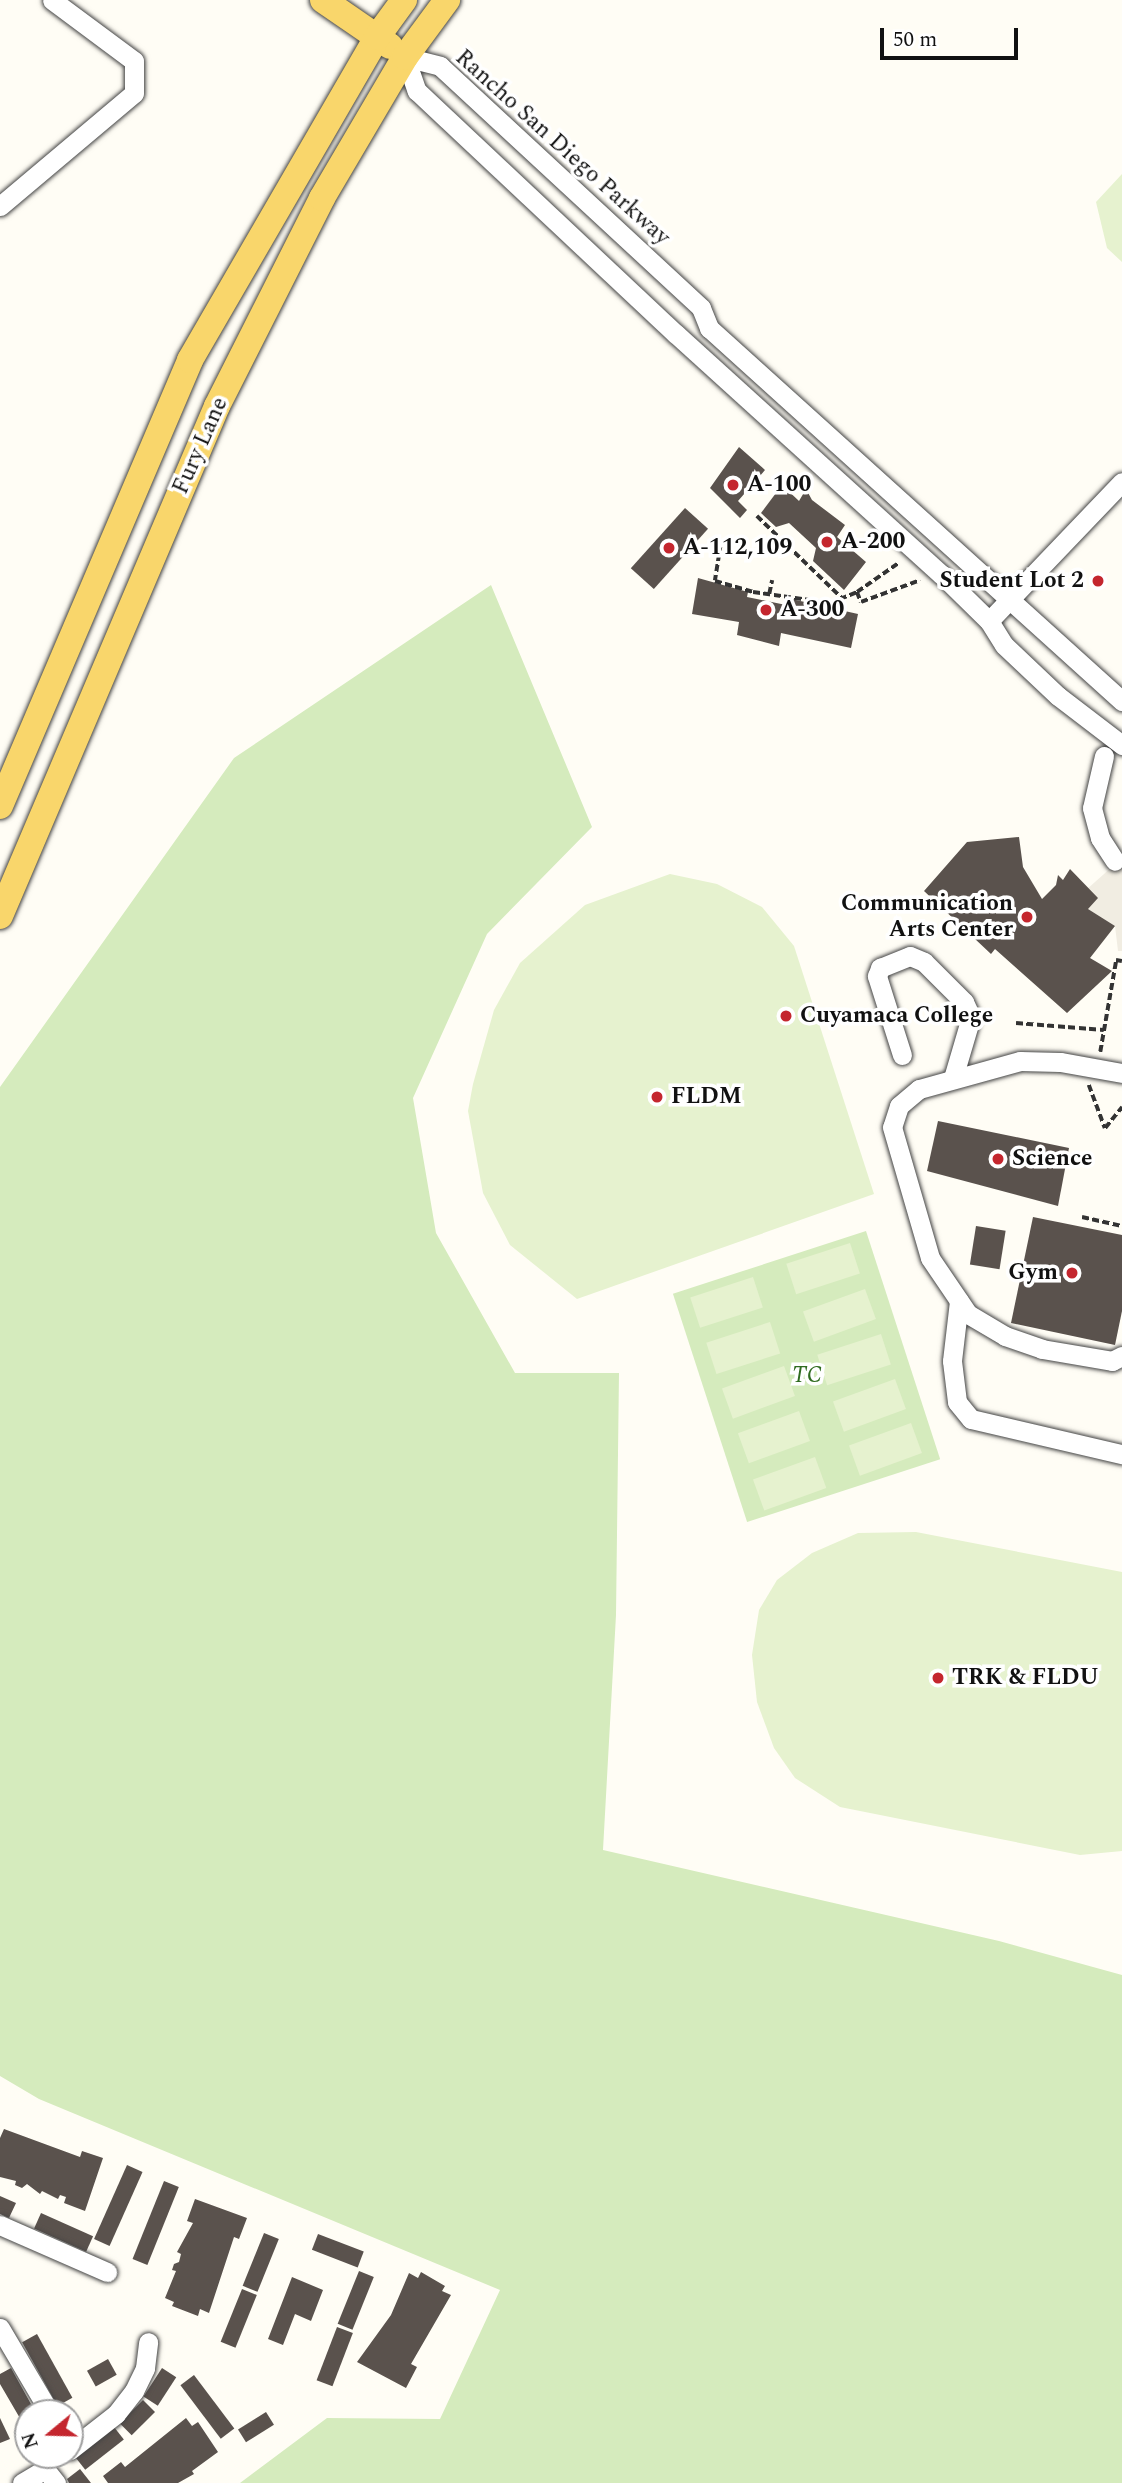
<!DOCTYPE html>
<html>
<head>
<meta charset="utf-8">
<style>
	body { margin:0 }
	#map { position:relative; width:1122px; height:2483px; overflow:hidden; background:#fffdf5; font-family:Spectral,serif }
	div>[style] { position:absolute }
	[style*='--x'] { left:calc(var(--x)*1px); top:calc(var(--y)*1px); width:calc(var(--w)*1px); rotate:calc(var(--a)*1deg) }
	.green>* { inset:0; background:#d5ebbd; transform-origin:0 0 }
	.pitch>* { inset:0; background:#e6f2cf; transform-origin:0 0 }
	.plaza>* { inset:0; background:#f1ede2 }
	.building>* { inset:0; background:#5a524d; transform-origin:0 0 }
	.path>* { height:3.5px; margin-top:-1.75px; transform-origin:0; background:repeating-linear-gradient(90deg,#333 0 7px,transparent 0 10.5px) }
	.roads { filter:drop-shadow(0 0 2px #444) drop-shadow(0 0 2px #444) }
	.minor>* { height:19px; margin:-9.5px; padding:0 9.5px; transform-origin:9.5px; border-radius:9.5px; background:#fff }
	.major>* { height:26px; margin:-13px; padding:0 13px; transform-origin:13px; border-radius:13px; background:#f9d66b }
	.dots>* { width:19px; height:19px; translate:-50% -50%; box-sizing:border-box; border:4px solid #fff; border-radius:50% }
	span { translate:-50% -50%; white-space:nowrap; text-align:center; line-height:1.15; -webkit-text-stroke:7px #fff; paint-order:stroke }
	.street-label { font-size:23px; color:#111 }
	.poi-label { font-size:23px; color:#111; font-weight:700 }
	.left { translate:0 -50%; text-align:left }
	.right { translate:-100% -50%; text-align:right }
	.park-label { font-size:23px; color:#2f6b1f; font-style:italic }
	.north { position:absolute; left:14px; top:2399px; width:70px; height:70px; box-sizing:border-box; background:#fff; border:2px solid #a0a0a0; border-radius:50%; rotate:251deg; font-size:19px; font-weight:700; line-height:28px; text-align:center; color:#111 }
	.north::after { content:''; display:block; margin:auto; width:24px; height:32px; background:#c4262e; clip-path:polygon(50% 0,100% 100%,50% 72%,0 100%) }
	.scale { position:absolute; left:880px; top:28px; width:138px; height:32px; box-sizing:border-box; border:4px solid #111; border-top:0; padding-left:9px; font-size:21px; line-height:24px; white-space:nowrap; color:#111; -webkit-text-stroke:5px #fff; paint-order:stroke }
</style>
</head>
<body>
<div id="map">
	<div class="green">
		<div style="clip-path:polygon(491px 585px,592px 827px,487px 934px,413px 1098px,436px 1233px,515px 1373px,619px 1373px,616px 1615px,603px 1850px,999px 1941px,1122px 1975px,1122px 2483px,240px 2483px,327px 2418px,440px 2419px,500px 2290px,39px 2099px,0 2076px,0 1087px,234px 758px)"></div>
		<div style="left:866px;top:1231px;width:240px;height:203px;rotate:72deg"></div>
	</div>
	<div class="pitch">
		<div style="clip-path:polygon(1122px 174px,1122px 262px,1107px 248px,1096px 202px)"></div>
		<div style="clip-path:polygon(670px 874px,717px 884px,762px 907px,794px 946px,874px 1194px,577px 1299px,510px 1245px,483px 1193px,468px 1111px,473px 1084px,494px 1010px,520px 963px,585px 905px)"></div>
		<div style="left:850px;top:1243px;width:32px;height:67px;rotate:72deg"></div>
		<div style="left:753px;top:1277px;width:32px;height:66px;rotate:72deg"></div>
		<div style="left:865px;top:1289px;width:32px;height:66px;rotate:70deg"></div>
		<div style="left:770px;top:1322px;width:33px;height:67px;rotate:72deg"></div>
		<div style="left:881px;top:1334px;width:32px;height:67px;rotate:72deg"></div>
		<div style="left:784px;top:1366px;width:32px;height:66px;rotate:70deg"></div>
		<div style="left:895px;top:1379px;width:32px;height:66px;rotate:70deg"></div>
		<div style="left:799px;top:1411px;width:32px;height:65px;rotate:70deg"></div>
		<div style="left:911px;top:1423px;width:32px;height:66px;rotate:70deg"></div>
		<div style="left:815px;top:1457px;width:33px;height:66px;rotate:70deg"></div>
		<div style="clip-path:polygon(916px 1532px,1122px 1572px,1122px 1851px,1080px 1855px,840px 1807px,795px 1778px,774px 1748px,757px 1702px,752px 1655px,759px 1610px,777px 1580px,812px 1553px,858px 1533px)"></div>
	</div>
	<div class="plaza">
		<div style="clip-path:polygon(1122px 858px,1122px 951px,1118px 951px,1115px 926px,1088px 909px,1086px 890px)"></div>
	</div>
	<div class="building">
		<div style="clip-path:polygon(739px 447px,765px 470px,738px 501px,747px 510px,740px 518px,710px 488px)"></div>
		<div style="clip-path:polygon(782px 485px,799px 501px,806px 489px,812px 500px,845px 525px,837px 537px,866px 562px,844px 590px,813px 561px,816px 548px,789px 523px,776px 527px,761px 513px)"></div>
		<div style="left:685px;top:508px;width:31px;height:81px;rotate:42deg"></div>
		<div style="clip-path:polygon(698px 578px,748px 592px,747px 597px,786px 605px,787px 598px,858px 614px,851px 648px,781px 633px,779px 646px,737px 635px,739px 622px,692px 614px)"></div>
		<div style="clip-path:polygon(1019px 837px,1023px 867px,1042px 899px,1056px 885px,1058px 875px,1063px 880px,1070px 869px,1098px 898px,1088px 909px,1115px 926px,1090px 958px,1112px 971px,1067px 1013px,995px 949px,991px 954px,924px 891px,967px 842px)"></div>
		<div style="clip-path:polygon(938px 1121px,1069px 1148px,1058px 1206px,927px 1171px)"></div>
		<div style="clip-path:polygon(1033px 1217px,1122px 1235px,1122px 1311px,1115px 1345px,1011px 1323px)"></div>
		<div style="left:976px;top:1226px;width:30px;height:39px;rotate:9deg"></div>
		<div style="clip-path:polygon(4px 2129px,80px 2157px,82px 2151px,103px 2158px,85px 2211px,64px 2203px,66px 2197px,60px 2195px,58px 2199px,42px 2191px,40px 2194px,27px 2184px,22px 2188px,15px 2185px,16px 2181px,0 2177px,0 2138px)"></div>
		<div style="left:127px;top:2165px;width:17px;height:81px;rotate:24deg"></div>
		<div style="left:164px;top:2181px;width:16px;height:84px;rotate:22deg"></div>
		<div style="clip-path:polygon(0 2196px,16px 2203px,9px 2218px,0 2214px)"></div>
		<div style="clip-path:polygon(195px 2199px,247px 2218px,239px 2239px,234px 2237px,209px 2313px,200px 2309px,198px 2316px,172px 2306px,174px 2302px,165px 2298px,176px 2271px,172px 2270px,174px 2264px,179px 2262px,181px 2254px,177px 2252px,193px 2223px,187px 2221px)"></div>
		<div style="left:41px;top:2213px;width:57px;height:17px;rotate:24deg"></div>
		<div style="left:264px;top:2233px;width:16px;height:57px;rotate:22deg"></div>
		<div style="left:318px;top:2234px;width:49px;height:17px;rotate:21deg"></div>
		<div style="left:359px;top:2271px;width:16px;height:57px;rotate:22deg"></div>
		<div style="clip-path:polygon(421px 2272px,445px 2286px,442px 2291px,451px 2295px,411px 2364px,417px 2367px,406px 2388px,357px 2362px,391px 2315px,409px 2273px,418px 2278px)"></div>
		<div style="clip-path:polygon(292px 2277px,323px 2290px,311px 2321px,295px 2314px,283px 2345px,268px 2339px)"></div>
		<div style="left:242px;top:2289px;width:16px;height:57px;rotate:22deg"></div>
		<div style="left:337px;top:2327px;width:17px;height:57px;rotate:21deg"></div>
		<div style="left:37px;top:2334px;width:73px;height:17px;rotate:61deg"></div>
		<div style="left:108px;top:2359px;width:18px;height:24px;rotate:61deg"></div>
		<div style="clip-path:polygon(11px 2368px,36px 2413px,28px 2413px,28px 2432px,0 2384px,0 2374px)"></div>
		<div style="left:162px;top:2368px;width:17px;height:34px;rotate:33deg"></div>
		<div style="left:194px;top:2375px;width:67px;height:17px;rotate:53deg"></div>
		<div style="left:143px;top:2400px;width:17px;height:33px;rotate:45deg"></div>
		<div style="left:266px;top:2412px;width:15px;height:33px;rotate:58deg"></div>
		<div style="clip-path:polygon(0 2418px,10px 2439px,0 2443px)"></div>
		<div style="clip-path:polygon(186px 2418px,192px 2426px,198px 2422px,218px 2452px,192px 2471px,194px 2474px,178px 2483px,108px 2483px,103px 2476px,121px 2462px,125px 2467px)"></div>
		<div style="left:114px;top:2427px;width:16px;height:49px;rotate:52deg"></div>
		<div style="clip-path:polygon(80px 2469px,91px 2483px,69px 2483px,67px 2479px)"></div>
	</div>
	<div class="path">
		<div style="--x:757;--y:516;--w:118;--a:44"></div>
		<div style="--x:721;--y:544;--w:37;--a:99"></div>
		<div style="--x:715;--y:581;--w:40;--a:16"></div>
		<div style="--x:753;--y:592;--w:78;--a:8.1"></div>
		<div style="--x:830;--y:603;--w:29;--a:-22"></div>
		<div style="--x:857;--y:592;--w:52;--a:-34.9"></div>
		<div style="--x:857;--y:592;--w:11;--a:68"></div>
		<div style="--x:861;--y:602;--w:63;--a:-20.4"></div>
		<div style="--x:769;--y:594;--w:14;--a:-78"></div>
		<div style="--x:1016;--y:1023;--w:88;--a:4.5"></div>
		<div style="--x:1100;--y:1052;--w:93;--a:-80.1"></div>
		<div style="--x:1116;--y:960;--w:6;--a:9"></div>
		<div style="--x:1089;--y:1085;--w:46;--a:69.6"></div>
		<div style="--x:1105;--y:1128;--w:27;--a:-51"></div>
		<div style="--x:1082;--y:1217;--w:41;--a:12.7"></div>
	</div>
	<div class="roads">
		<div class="minor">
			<div style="--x:405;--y:57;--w:36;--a:71"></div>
			<div style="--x:417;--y:91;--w:355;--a:43.2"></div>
			<div style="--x:676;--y:334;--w:358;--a:42.2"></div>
			<div style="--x:941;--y:574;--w:67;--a:44.4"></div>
			<div style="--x:989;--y:621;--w:28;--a:58"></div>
			<div style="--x:1004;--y:645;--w:74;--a:43.4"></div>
			<div style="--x:1058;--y:696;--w:81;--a:37.4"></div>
			<div style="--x:405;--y:57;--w:36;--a:14"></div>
			<div style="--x:440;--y:66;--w:356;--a:42.8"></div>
			<div style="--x:701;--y:308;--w:22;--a:68"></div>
			<div style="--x:709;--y:328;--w:557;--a:42.09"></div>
			<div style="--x:0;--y:206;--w:175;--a:-40.1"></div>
			<div style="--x:134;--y:93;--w:32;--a:-90"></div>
			<div style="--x:134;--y:61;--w:102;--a:-143.4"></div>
			<div style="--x:989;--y:621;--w:192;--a:-46.3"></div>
			<div style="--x:1104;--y:756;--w:53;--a:103"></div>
			<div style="--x:1092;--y:808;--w:31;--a:75"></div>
			<div style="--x:1100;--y:838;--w:27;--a:57"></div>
			<div style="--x:902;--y:1055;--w:83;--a:-107.6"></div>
			<div style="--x:877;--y:976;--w:9;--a:-69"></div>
			<div style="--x:880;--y:968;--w:32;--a:-22"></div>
			<div style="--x:910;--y:956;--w:15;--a:23"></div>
			<div style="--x:924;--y:962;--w:57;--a:45"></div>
			<div style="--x:964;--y:1002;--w:17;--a:65"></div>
			<div style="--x:971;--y:1017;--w:64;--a:106.4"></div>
			<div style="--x:1122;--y:1073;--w:63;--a:-169.9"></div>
			<div style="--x:1060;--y:1062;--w:40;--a:-178.6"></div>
			<div style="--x:1020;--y:1061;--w:105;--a:164.5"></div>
			<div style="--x:919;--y:1089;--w:26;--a:140"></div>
			<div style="--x:899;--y:1106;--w:22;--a:108"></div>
			<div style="--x:892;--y:1127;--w:136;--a:73.8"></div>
			<div style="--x:930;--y:1258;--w:68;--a:55.8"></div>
			<div style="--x:968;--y:1314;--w:43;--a:30.7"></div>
			<div style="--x:1005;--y:1336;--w:39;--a:19"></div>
			<div style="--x:1042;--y:1349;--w:71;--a:9.7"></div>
			<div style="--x:1112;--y:1361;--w:11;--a:-27"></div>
			<div style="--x:959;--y:1301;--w:60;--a:96.7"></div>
			<div style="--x:952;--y:1361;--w:41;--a:83"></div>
			<div style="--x:957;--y:1402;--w:22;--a:51"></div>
			<div style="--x:971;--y:1419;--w:155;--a:13.1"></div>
			<div style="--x:0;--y:2225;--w:117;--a:23.7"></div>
			<div style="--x:0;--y:2328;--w:99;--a:59.5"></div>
			<div style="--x:70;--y:2450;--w:58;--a:-38"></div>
			<div style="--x:116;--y:2414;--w:29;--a:-52"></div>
			<div style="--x:134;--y:2391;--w:25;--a:-64"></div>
			<div style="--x:145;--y:2368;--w:26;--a:-83"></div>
			<div style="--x:22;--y:2483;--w:27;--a:-31"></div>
			<div style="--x:45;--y:2469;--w:18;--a:52"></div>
		</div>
		<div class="major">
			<div style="--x:323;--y:0;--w:81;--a:34.5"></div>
			<div style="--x:0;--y:806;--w:485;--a:-66.9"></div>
			<div style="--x:190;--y:360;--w:373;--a:-59.9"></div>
			<div style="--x:377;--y:37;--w:46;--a:-53.9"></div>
			<div style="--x:0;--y:916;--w:554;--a:-66.95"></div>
			<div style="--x:217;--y:406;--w:233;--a:-63.2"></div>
			<div style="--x:322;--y:198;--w:164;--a:-59.5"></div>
			<div style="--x:405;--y:57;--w:71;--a:-53.6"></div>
		</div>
	</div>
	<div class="dots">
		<div style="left:733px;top:485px;background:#c4262e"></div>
		<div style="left:827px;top:542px;background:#c4262e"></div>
		<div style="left:669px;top:548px;background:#c4262e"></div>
		<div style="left:1098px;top:581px;background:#c4262e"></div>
		<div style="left:766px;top:610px;background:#c4262e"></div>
		<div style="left:1027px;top:917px;background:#c4262e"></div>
		<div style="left:786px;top:1016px;background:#c4262e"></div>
		<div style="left:657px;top:1097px;background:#c4262e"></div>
		<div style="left:998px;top:1159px;background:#c4262e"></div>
		<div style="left:1072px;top:1273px;background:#c4262e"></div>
		<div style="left:938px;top:1678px;background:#c4262e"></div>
	</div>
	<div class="street-label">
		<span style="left:562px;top:148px;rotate:42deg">Rancho San Diego Parkway</span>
		<span style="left:201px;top:446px;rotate:-66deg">Fury Lane</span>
	</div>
	<div class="poi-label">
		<span class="left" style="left:747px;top:485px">A-100</span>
		<span class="left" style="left:841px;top:542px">A-200</span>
		<span class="left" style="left:683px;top:548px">A-112,109</span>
		<span class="right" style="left:1084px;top:581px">Student Lot 2</span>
		<span class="left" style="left:780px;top:610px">A-300</span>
		<span class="right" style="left:1013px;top:917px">Communication<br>Arts Center</span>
		<span class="left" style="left:800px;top:1016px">Cuyamaca College</span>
		<span class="left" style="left:671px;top:1097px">FLDM</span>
		<span class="left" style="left:1012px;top:1159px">Science</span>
		<span class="right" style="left:1058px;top:1273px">Gym</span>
		<span class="left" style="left:952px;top:1678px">TRK &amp; FLDU</span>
	</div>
	<div class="park-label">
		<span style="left:807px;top:1376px">TC</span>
	</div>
	<div class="north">N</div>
	<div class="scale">50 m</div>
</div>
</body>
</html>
